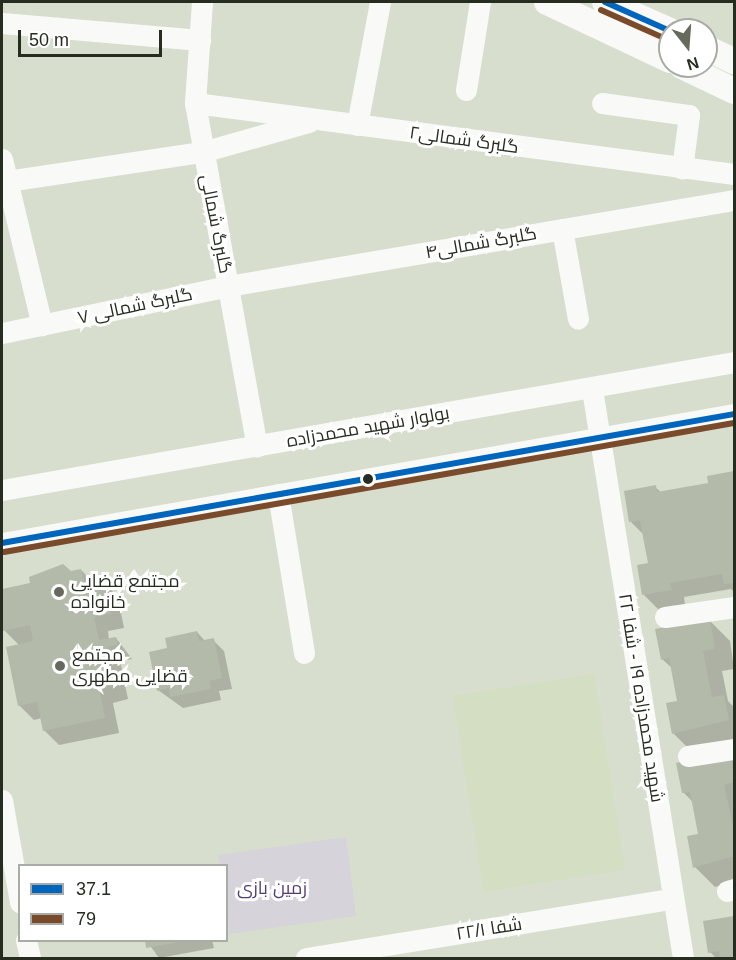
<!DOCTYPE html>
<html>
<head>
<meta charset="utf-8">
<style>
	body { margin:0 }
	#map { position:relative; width:736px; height:960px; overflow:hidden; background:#d7decd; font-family:Arial,Cairo,sans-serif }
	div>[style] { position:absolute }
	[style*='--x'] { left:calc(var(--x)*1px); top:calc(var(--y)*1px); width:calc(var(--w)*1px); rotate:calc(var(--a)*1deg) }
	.built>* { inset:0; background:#d3dec3; transform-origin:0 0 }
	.green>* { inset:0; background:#d6d3db }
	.shadow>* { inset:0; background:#0003 }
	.building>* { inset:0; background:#b3baaa }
	.minor>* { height:21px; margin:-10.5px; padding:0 10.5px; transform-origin:10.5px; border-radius:10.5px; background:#f9faf8 }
	.major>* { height:26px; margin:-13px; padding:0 13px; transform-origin:13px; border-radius:13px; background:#f9faf8 }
	.bus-1>* { height:6px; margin:-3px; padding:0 3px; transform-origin:3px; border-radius:3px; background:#0065bd }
	.bus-2>* { height:6px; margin:-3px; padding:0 3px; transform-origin:3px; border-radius:3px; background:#7a4b2a }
	.dots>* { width:16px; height:16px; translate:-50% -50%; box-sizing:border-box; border:3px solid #fff; border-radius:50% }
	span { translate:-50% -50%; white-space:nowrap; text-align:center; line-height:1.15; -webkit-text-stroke:6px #fff; paint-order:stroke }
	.street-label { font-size:18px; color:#272c21 }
	.poi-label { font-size:18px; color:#272c21 }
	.left { translate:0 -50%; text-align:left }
	.park-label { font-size:18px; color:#543c75 }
	.frame { position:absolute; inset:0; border:3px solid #272c21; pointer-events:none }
	.legend { position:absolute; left:18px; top:864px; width:210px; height:78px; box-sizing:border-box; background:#fff; border:2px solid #a9aba6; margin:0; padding:8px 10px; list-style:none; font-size:18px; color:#272c21 }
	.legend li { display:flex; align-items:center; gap:12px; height:30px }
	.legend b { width:30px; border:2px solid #a9aba6 }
	.north { position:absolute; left:658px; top:18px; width:60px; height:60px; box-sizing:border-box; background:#fff; border:2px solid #a9aba6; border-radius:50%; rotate:163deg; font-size:16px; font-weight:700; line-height:24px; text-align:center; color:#272c21 }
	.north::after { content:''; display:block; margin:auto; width:21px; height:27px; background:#656a5d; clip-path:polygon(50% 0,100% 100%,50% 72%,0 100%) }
	.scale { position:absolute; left:18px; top:30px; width:144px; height:27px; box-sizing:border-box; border:3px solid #272c21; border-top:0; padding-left:8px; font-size:18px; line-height:21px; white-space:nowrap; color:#272c21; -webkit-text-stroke:4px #fff; paint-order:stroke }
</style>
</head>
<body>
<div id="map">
	<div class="built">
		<div style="left:594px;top:674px;width:198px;height:143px;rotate:81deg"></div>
	</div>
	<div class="green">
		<div style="clip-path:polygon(346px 837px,356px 916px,229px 934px,226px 866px,220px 865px,218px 855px)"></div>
	</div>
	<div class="shadow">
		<div style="clip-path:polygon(734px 473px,734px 592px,731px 589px,684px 597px,685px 605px,658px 609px,644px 595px,649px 565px,644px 535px,631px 522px,655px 487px,662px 493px,710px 484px,708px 477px)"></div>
		<div style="clip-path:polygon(62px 566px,71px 572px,81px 570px,95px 584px,103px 582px,118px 597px,124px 628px,108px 631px,109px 640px,116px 638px,132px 659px,120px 661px,128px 699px,113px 703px,119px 733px,59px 745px,44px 730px,42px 718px,34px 720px,19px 705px,20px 646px,4px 630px,2px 590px,31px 584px,30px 578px)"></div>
		<div style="clip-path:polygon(710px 621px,730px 641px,734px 669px,722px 671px,728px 701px,734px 707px,734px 743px,694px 754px,674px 734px,679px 702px,673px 669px,662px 659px)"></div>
		<div style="clip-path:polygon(197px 632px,205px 641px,213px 640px,224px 651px,232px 689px,219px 691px,221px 700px,183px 708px,158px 690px,169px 649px)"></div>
		<div style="clip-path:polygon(734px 758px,734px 882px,715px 887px,695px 867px,700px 836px,694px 803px,683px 792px,678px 764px)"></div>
		<div style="clip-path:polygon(734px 917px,734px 958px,716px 958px,710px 952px)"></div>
		<div style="clip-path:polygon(146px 940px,212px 940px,214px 948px,159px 958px)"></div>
	</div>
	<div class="building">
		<div style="clip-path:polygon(734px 471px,734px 583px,724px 584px,722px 574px,670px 583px,672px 590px,642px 595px,637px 565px,648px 563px,640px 521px,629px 522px,624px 491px,656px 485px,657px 492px,708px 483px,707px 476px)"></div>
		<div style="clip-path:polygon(63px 564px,71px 571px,81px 569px,85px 585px,104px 581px,111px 614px,94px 617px,99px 640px,116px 637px,118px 645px,107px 647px,114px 685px,99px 689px,105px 718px,43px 731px,37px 702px,18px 706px,6px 647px,33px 641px,30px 625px,3px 631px,2px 589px,30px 583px,29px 577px)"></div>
		<div style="clip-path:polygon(710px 619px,715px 649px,703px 651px,712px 697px,724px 695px,729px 720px,672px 734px,666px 703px,677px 701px,669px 658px,661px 660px,655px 629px)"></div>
		<div style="clip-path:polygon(197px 631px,199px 641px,214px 638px,222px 678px,209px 681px,211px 689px,170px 697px,169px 688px,157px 691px,149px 652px,167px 648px,165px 638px)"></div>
		<div style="clip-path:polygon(731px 753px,734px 782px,724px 785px,734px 830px,734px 856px,693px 868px,687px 836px,698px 834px,690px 792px,682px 793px,676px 763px)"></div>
		<div style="clip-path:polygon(734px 916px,734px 958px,720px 958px,719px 951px,708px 953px,703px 921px)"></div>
		<div style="clip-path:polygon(145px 940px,179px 940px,179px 942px,146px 948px)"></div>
	</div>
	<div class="minor">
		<div style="--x:202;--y:2;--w:101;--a:94"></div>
		<div style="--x:195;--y:103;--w:349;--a:79.8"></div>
		<div style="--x:2;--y:23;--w:199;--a:4.9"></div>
		<div style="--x:466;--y:90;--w:89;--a:-81"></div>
		<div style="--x:195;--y:103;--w:544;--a:7.5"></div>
		<div style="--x:602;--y:103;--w:88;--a:7.9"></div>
		<div style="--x:689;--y:115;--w:54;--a:97.4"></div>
		<div style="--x:357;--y:125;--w:125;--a:-79.4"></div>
		<div style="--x:2;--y:159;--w:171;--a:76.5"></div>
		<div style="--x:7;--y:181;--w:197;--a:-8.5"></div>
		<div style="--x:202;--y:152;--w:111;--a:-15.7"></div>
		<div style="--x:562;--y:229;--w:91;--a:79.9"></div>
		<div style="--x:2;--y:333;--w:231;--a:-11.7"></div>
		<div style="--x:228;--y:286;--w:513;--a:-9.65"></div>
		<div style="--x:592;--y:389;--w:576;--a:80.91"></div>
		<div style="--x:2;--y:490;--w:743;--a:-9.92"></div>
		<div style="--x:278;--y:494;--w:161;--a:80.7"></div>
		<div style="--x:2;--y:543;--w:743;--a:-9.99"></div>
		<div style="--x:665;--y:617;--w:70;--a:-8.2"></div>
		<div style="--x:688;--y:756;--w:47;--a:-8.7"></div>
		<div style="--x:2;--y:800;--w:104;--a:80"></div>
		<div style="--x:727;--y:891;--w:7;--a:-16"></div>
		<div style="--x:26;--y:940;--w:18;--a:77"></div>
		<div style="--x:306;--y:958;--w:371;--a:-9.2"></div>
	</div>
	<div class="major">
		<div style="--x:547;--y:2;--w:136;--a:25.2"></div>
		<div style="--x:605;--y:2;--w:71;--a:24"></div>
		<div style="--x:706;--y:48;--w:31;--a:25"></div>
		<div style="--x:682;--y:66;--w:58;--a:25.7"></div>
	</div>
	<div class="bus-1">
		<div style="--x:605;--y:2;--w:71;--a:24"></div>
		<div style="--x:2;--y:543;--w:743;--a:-9.99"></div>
	</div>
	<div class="bus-2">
		<div style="--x:601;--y:10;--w:71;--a:24"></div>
		<div style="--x:4;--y:552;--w:741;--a:-10.02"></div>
	</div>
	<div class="dots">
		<div style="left:368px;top:479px;background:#272c21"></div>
		<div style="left:59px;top:592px;background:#656a5d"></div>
		<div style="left:60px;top:666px;background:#656a5d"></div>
	</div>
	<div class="street-label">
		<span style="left:464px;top:140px;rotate:8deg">گلبرگ شمالی۲</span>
		<span style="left:216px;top:224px;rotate:79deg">گلبرگ شمالی</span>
		<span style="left:481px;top:243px;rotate:-10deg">گلبرگ شمالی۴</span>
		<span style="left:135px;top:306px;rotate:-12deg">گلبرگ شمالی ۷</span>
		<span style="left:368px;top:427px;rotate:-10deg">بولوار شهید محمدزاده</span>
		<span style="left:641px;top:698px;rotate:81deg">شهید محمدزاده ۱۹ - شفا ۲۲</span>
		<span style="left:489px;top:929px;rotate:-9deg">۲۲/۱ شفا</span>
	</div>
	<div class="poi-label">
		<span class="left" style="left:71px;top:592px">مجتمع قضایی<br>خانواده</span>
		<span class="left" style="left:72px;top:666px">مجتمع<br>قضایی مطهری</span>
	</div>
	<div class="park-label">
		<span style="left:272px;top:888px">زمین بازی</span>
	</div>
	<div class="frame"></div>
	<ul class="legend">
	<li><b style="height:8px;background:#0065bd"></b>37.1</li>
	<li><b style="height:8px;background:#7a4b2a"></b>79</li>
	</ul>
	<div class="north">N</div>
	<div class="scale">50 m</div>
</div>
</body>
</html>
